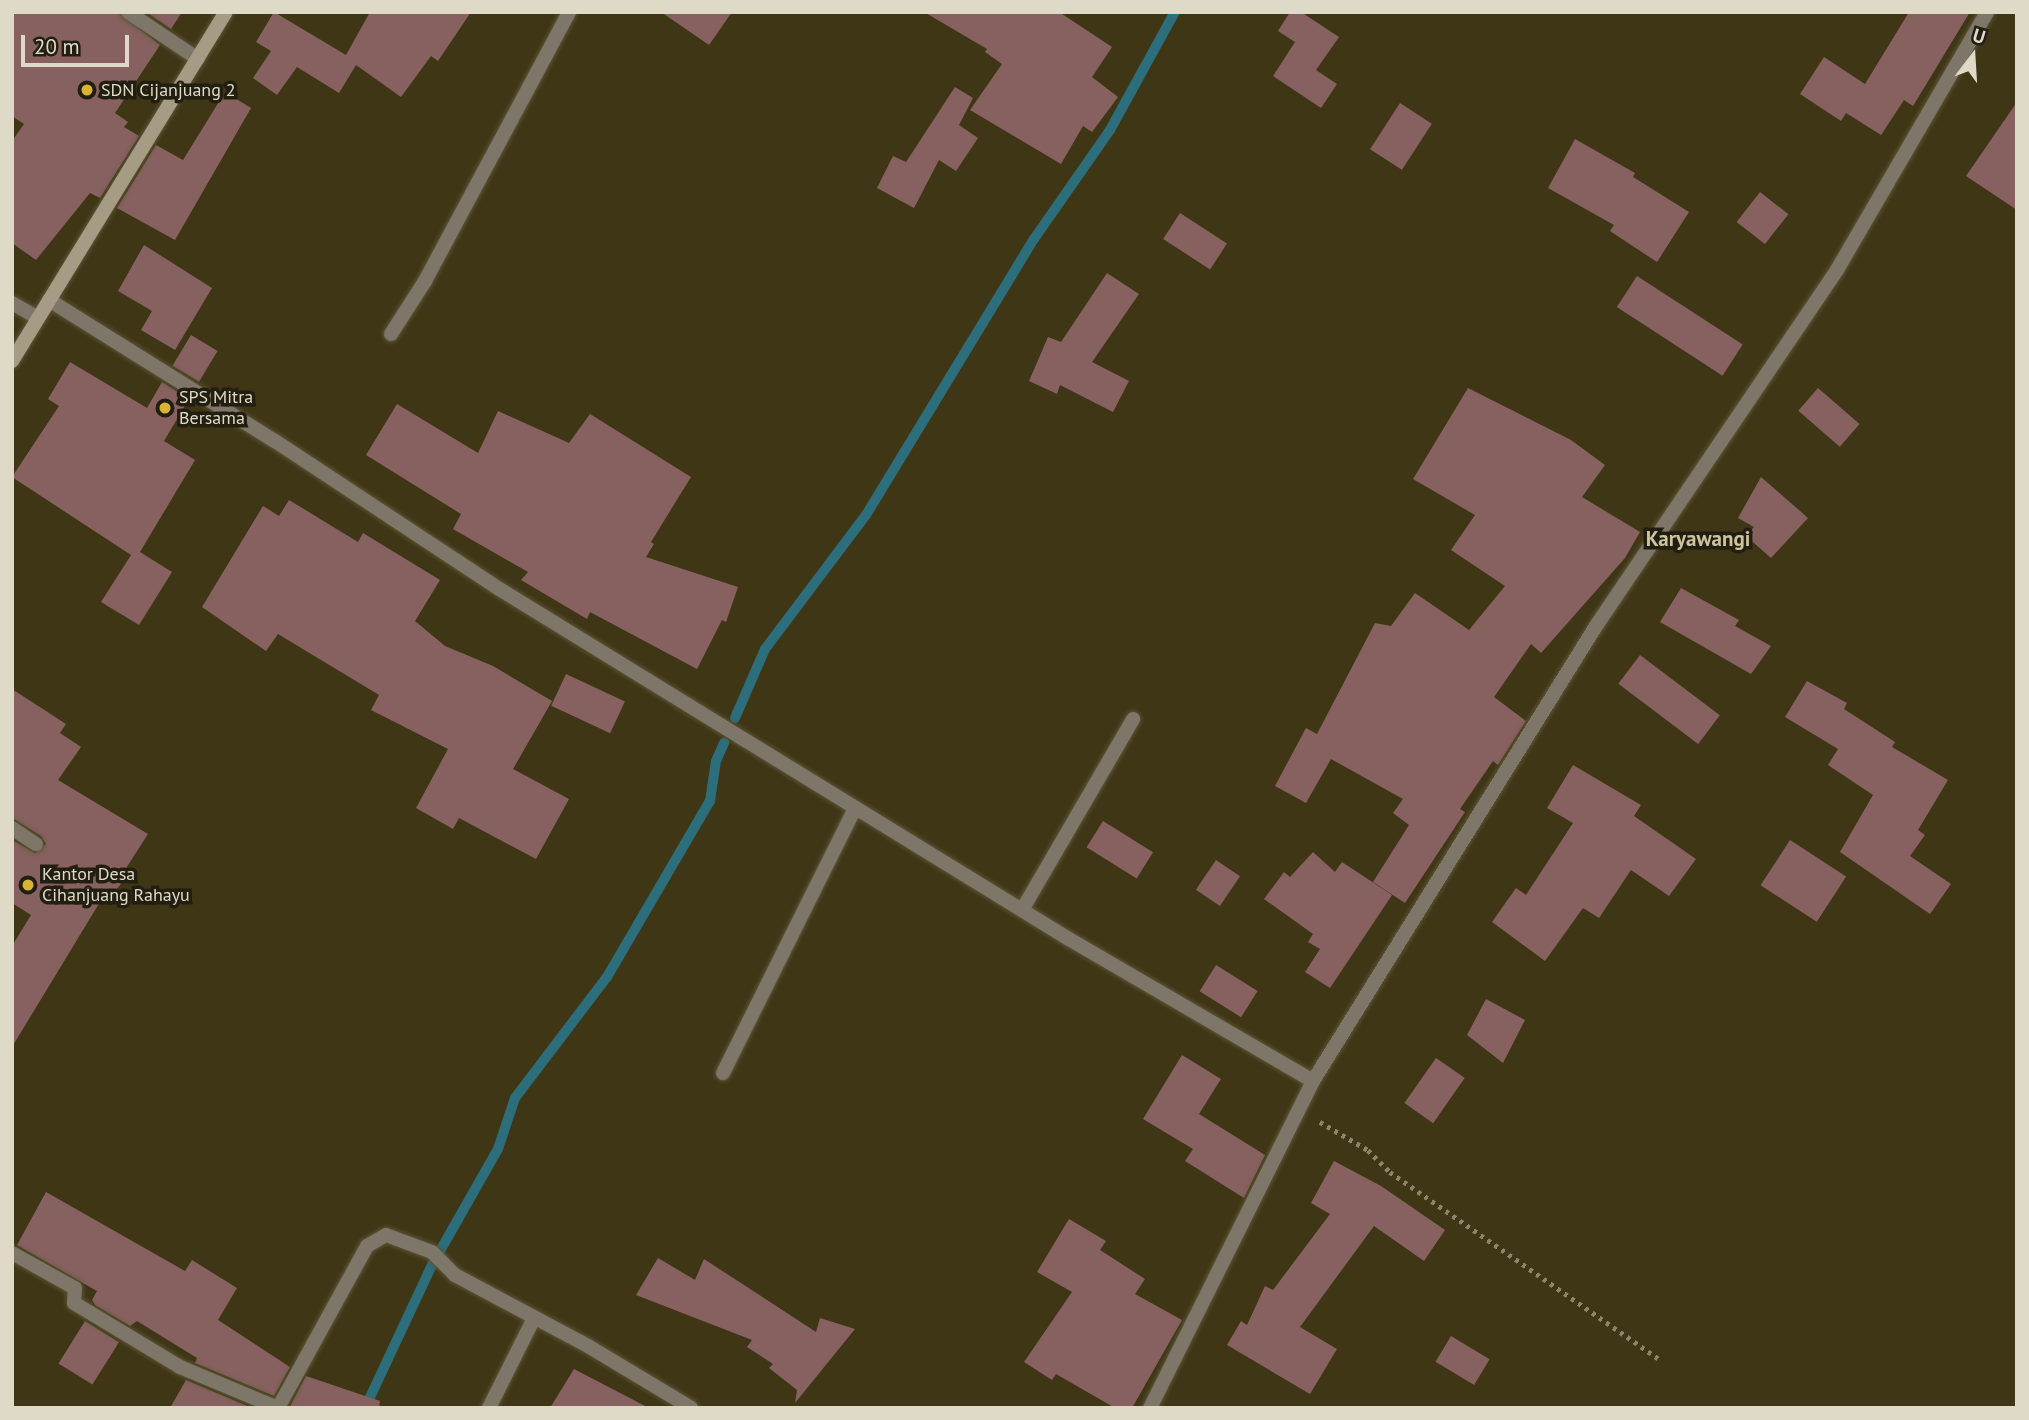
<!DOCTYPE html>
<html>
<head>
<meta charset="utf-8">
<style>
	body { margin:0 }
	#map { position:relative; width:2029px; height:1420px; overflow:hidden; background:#3f3616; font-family:"PT Sans",sans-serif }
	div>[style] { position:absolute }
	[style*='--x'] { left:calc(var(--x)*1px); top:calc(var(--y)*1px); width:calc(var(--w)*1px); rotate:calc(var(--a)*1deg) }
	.stream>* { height:10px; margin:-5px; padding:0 5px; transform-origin:5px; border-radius:5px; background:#2d6e7c }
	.building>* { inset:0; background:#876160; transform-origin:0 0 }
	.path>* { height:4.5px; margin-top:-2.25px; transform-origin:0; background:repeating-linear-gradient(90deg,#8c856c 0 3.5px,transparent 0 8.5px) }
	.roads { filter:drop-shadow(0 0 2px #5c5436) drop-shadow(0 0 2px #5c5436) }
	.service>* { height:14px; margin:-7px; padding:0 7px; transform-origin:7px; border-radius:7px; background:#7e7769 }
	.minor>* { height:14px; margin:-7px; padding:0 7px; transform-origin:7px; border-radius:7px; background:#7e7769 }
	.secondary>* { height:14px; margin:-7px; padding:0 7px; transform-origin:7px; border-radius:7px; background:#a69b85 }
	.dots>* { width:19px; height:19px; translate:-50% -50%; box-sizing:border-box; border:4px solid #221e10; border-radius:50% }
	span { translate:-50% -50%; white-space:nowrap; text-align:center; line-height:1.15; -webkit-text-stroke:7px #221e10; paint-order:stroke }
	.poi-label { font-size:18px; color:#dfdac8 }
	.left { translate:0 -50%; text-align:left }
	.quarter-label { font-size:21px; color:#cdc39f; font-weight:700 }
	.frame { position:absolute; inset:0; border:14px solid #dfdac8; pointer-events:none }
	.north { position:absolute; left:1938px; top:21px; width:70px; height:70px; -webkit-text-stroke:5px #221e10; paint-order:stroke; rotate:17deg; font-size:19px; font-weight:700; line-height:28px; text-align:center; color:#dfdac8 }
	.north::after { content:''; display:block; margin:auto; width:24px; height:32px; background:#dfdac8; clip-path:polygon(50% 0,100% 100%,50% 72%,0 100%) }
	.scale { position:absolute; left:21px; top:35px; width:108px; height:32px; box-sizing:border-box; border:4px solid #dfdac8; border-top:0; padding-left:9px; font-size:21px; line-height:24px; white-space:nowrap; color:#dfdac8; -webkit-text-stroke:5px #221e10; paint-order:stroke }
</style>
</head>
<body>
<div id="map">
	<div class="stream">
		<div style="--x:735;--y:718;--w:75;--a:-66.5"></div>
		<div style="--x:765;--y:649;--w:168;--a:-53"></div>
		<div style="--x:866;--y:515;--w:323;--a:-58.7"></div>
		<div style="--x:1034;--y:239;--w:133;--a:-55.1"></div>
		<div style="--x:1110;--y:130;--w:135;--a:-61.2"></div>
		<div style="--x:440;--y:1251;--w:117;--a:-60.4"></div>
		<div style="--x:498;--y:1149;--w:54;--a:-71.6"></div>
		<div style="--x:515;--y:1098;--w:152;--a:-52.8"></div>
		<div style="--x:607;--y:977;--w:204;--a:-59.7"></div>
		<div style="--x:710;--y:801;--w:40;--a:-81.5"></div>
		<div style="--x:716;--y:761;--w:20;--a:-66"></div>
		<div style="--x:365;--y:1408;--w:160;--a:-64.9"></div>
	</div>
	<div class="building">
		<div style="clip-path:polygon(12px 12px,118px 12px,160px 45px,115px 113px,128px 122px,124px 127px,139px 136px,100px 198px,90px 193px,36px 260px,12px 243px,12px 141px,24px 124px,12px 116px)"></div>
		<div style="clip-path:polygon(146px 12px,182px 12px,171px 29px)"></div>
		<div style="clip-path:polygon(274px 12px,346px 55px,370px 12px,471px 12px,438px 61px,431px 56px,401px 97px,356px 65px,339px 93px,297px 67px,277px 95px,253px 78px,271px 51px,256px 42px)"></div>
		<div style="clip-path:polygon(661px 12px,732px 12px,709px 45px)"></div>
		<div style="clip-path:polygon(924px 12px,1059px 12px,1112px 47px,1092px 77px,1118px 97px,1092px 132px,1083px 126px,1061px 164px,970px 110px,1002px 64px,985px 52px,987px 49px)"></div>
		<div style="clip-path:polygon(1290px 12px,1301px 12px,1339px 37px,1316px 70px,1337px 84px,1321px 108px,1273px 76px,1295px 42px,1278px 31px)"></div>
		<div style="clip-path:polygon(1909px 12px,1970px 12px,1913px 106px,1904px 100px,1881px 135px,1846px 113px,1841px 121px,1800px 94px,1824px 57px,1865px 84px)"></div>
		<div style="clip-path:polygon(955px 87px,973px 98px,959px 125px,978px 138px,956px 171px,939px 160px,914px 208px,877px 188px,893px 156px,906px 162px)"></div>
		<div style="clip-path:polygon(225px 92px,251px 108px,175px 240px,117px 208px,156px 145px,183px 160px)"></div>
		<div style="clip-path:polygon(2017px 102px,2017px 210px,1966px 176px)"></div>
		<div style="left:1400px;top:103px;width:38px;height:55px;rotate:33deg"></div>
		<div style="clip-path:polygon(1575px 139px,1635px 173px,1633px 177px,1689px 212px,1657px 262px,1610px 231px,1614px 225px,1548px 188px)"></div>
		<div style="left:1760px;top:192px;width:36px;height:38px;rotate:38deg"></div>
		<div style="left:1180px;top:213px;width:56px;height:31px;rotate:33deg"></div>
		<div style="clip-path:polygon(144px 245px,212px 288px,175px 350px,141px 330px,152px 311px,118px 291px)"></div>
		<div style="clip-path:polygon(1107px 273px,1139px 294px,1092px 362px,1129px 381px,1113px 412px,1060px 385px,1057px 394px,1029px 381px,1048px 337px,1061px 342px)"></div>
		<div style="left:1637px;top:276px;width:126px;height:37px;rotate:33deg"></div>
		<div style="left:191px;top:335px;width:31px;height:36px;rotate:31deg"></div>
		<div style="clip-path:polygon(70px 362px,147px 408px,162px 382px,189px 399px,164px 441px,195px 460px,140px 552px,172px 572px,139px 625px,101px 602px,131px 555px,12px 477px,59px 406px,48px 399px)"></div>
		<div style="clip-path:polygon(1468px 388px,1571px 440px,1605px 465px,1582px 497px,1640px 532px,1625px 558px,1541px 653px,1531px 644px,1494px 697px,1526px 721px,1498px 765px,1493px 761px,1460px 809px,1465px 812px,1405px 903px,1373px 882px,1409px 825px,1393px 813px,1403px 799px,1331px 759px,1306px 803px,1275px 786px,1306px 728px,1317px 734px,1375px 623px,1391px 626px,1415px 593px,1469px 630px,1505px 586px,1451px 550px,1475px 515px,1413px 479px)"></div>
		<div style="left:1818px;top:388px;width:55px;height:30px;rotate:41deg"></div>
		<div style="clip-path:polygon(397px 404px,478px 453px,498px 411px,569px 443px,590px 414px,691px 477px,651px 542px,654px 544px,646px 557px,738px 587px,726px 622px,722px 620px,697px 669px,590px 612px,587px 619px,521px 580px,528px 572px,453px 529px,461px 514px,366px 455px)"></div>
		<div style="clip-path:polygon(1761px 477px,1808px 518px,1771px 558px,1746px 536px,1754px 527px,1738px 518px)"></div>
		<div style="clip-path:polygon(289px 500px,358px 542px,363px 533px,440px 580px,415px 621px,445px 646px,493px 666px,552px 701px,513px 769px,569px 799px,536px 859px,459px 818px,453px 829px,416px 808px,448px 749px,371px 710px,379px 695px,278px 634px,266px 651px,202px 607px,263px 506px,279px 516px)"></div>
		<div style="clip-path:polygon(1681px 588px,1739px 620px,1735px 626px,1771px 646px,1751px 674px,1660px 622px)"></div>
		<div style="left:1640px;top:655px;width:100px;height:36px;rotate:37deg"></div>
		<div style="left:566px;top:674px;width:65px;height:35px;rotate:25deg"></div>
		<div style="clip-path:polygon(1807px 681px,1847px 703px,1844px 709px,1895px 742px,1892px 747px,1948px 780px,1918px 830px,1925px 835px,1910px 856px,1951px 884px,1930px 914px,1840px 852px,1873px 795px,1828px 765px,1838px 749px,1785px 717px)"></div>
		<div style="clip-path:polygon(12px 689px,66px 724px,60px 733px,81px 747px,58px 780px,148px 834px,121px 876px,125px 879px,107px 901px,103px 897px,12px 1047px,12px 946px,31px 915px,12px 903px,12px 840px,35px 853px,46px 844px,41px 836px,12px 818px)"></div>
		<div style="clip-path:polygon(1573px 765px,1641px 805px,1634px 816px,1696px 859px,1669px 896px,1631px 870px,1599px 918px,1583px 908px,1545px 961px,1492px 922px,1516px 888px,1526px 895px,1573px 823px,1547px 808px)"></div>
		<div style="left:1103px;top:821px;width:59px;height:31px;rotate:32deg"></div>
		<div style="left:1790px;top:840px;width:67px;height:54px;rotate:33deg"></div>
		<div style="clip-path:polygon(1313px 852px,1335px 872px,1342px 862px,1392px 895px,1330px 988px,1305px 972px,1320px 949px,1308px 942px,1313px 934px,1264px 899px,1284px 872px,1290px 877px)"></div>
		<div style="left:1216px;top:860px;width:29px;height:36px;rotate:34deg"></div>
		<div style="left:1216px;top:965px;width:49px;height:31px;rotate:32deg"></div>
		<div style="clip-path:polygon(1486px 999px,1525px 1020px,1503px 1063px,1467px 1035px)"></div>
		<div style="clip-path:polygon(1182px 1055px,1221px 1079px,1199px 1114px,1265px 1155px,1244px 1198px,1185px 1161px,1193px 1149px,1143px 1119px)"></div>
		<div style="left:1436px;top:1058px;width:35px;height:55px;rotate:35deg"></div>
		<div style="clip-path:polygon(1334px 1161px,1381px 1186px,1445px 1230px,1424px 1261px,1374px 1226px,1300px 1327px,1337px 1349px,1310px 1394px,1227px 1345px,1241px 1321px,1247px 1325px,1265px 1286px,1273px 1290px,1330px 1214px,1311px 1203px)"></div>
		<div style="clip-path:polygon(46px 1192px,185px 1271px,192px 1260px,237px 1288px,218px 1320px,290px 1367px,274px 1396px,195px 1363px,197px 1358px,137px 1321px,130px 1326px,95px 1305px,92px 1300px,97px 1291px,17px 1245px)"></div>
		<div style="clip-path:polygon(1069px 1219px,1106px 1241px,1100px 1250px,1145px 1279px,1135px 1294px,1182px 1320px,1132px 1408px,1115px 1408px,1056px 1374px,1052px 1380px,1024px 1362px,1072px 1292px,1037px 1272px)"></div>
		<div style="clip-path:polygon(658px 1258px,695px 1280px,704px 1259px,816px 1332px,820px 1318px,855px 1329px,795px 1403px,797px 1390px,769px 1368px,773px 1364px,747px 1347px,752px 1340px,636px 1295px)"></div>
		<div style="left:85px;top:1321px;width:40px;height:50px;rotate:32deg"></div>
		<div style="left:1451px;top:1336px;width:45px;height:30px;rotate:31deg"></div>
		<div style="clip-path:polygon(574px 1369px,649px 1408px,550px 1408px)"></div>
		<div style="clip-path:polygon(306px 1376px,380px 1401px,379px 1408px,289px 1408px)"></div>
		<div style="clip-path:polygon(186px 1380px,252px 1408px,170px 1408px)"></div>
	</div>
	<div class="path">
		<div style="--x:1320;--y:1122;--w:56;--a:30.3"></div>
		<div style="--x:1368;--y:1150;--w:31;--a:45"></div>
		<div style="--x:1390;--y:1172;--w:329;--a:34.8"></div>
	</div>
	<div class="roads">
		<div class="service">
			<div style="--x:128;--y:12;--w:84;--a:33.9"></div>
		</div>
		<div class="minor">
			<div style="--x:49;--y:300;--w:266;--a:32"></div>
			<div style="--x:275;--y:441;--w:271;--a:33.4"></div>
			<div style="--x:501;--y:590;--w:667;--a:31.57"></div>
			<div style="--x:1069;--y:939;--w:282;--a:30.2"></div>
			<div style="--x:12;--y:303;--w:30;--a:30"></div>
			<div style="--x:391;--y:334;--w:63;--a:-57.3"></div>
			<div style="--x:425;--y:281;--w:305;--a:-61.8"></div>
			<div style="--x:12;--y:828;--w:29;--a:34"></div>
			<div style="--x:1022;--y:910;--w:221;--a:-59.8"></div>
			<div style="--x:723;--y:1073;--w:296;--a:-63.5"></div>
			<div style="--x:12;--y:1253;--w:72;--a:29.1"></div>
			<div style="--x:75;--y:1288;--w:15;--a:94"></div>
			<div style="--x:74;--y:1303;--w:124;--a:31.1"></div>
			<div style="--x:180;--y:1367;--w:106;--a:22.7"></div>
			<div style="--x:278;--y:1408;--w:185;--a:-61.2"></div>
			<div style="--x:367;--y:1246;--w:22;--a:-30"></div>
			<div style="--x:386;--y:1235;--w:49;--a:20.3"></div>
			<div style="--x:432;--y:1252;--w:33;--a:45"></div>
			<div style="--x:455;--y:1275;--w:151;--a:28.1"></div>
			<div style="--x:588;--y:1346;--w:120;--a:31"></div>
			<div style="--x:489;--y:1408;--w:101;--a:-63.4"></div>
			<div style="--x:1150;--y:1408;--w:365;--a:-63.5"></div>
			<div style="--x:1313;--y:1081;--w:536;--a:-58.12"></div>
			<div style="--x:1596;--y:626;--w:430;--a:-55.9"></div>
			<div style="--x:1837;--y:270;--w:298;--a:-59.8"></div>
		</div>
		<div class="secondary">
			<div style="--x:12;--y:361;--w:409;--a:-58.5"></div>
		</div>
	</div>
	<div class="dots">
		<div style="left:87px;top:90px;background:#d8b434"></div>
		<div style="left:165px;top:408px;background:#d8b434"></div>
		<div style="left:28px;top:885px;background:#d8b434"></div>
	</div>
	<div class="poi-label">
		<span class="left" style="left:101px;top:90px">SDN Cijanjuang 2</span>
		<span class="left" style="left:179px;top:408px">SPS Mitra<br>Bersama</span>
		<span class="left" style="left:42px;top:885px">Kantor Desa<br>Cihanjuang Rahayu</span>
	</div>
	<div class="quarter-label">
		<span style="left:1698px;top:539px">Karyawangi</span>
	</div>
	<div class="frame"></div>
	<div class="north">U</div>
	<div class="scale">20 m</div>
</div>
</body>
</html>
